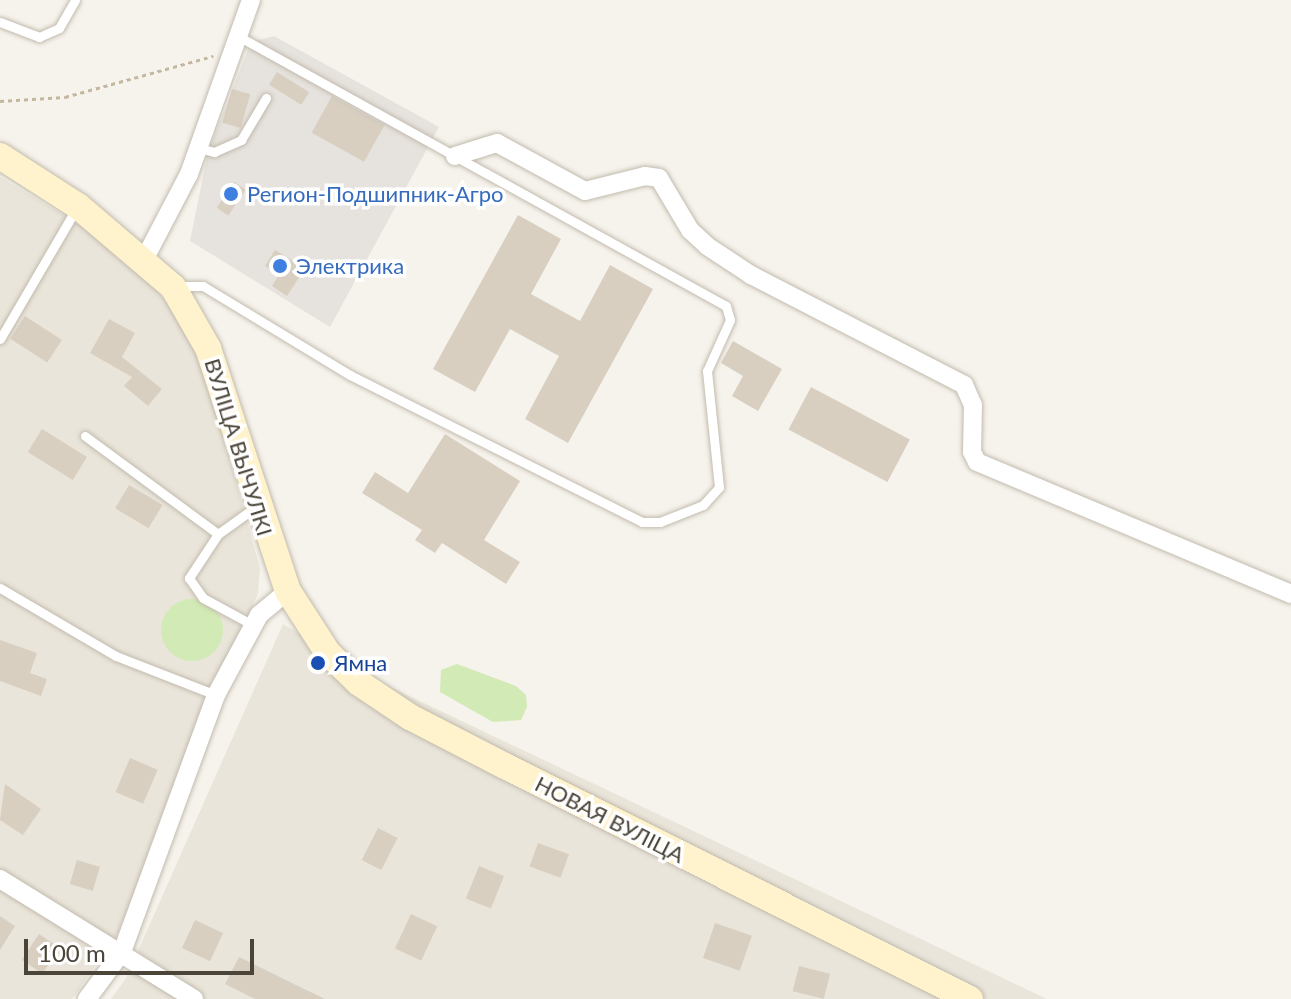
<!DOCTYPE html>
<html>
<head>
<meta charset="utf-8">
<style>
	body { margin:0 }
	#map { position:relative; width:1291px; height:999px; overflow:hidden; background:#f6f3ec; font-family:Lato,sans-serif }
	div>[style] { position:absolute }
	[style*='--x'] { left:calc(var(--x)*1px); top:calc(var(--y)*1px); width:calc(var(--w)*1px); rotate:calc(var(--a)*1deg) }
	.residential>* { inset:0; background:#eae5da }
	.industrial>* { inset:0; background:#e6e2dd }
	.green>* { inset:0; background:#d2eab5 }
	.round { border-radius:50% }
	.building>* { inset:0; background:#d8cfc1; transform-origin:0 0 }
	.path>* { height:3px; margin-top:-1.5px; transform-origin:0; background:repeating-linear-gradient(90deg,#c4b79f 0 4px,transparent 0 8px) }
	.roads { filter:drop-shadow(0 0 2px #c2bbae) drop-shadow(0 0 2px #c2bbae) }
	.lane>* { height:9px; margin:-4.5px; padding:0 4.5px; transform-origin:4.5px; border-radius:4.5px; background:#fff }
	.street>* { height:18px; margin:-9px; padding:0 9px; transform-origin:9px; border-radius:9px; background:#fff }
	.secondary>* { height:26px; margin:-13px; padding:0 13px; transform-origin:13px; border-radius:13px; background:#fff3cd }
	.dots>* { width:22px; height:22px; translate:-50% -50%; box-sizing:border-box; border:4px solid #fff; border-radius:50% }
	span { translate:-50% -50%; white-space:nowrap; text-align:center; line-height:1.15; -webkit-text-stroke:7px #fff; paint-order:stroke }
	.shop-label { font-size:22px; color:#366cbe }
	.left { translate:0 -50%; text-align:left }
	.street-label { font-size:22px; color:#4b4439 }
	.transit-label { font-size:22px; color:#164399 }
	.scale { position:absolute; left:24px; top:939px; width:230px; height:36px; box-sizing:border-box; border:4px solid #4b4439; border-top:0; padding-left:10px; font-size:24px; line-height:28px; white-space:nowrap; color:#4b4439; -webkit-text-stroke:6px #fff; paint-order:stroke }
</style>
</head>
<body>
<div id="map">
	<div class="residential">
		<div style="clip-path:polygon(0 177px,85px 228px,148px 280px,171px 308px,202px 361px,260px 568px,258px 593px,118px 933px,72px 999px,0 999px)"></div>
		<div style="clip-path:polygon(283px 624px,386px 685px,1047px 999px,111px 999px,126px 978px)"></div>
	</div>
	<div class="industrial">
		<div style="clip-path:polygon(274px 36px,439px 127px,330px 327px,190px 241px,208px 152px,251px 42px)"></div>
	</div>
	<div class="green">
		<div class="round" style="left:161px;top:599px;width:62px;height:62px"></div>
		<div style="clip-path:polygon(457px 664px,516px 686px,526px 695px,527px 707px,521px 720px,493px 722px,440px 692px,441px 670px)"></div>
	</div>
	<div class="building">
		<div style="left:277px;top:72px;width:38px;height:15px;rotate:32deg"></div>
		<div style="left:232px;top:89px;width:19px;height:35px;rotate:16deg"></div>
		<div style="left:332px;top:96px;width:60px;height:42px;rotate:29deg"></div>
		<div style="left:234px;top:182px;width:14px;height:31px;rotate:34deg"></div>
		<div style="clip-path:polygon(518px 215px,561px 239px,531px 294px,580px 321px,610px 265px,653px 289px,568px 443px,525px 419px,559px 356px,510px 329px,475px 392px,433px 369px)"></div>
		<div style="clip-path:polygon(275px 250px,305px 268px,287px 296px,272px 286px,279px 275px,265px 266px)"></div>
		<div style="left:25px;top:316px;width:44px;height:27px;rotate:33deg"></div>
		<div style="clip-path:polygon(109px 319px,135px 333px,122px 357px,162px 389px,148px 406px,124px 386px,132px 377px,90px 353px)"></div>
		<div style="clip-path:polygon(733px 341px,782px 369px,758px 411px,732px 396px,743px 376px,721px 363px)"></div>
		<div style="left:811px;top:387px;width:112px;height:48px;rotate:28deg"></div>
		<div style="left:42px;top:429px;width:53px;height:27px;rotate:32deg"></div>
		<div style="clip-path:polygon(445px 434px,520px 481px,484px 540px,520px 562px,506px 584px,442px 543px,435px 553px,415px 540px,422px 530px,362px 493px,375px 472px,408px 493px)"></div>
		<div style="left:129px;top:485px;width:39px;height:27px;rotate:31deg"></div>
		<div style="clip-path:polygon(0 640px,37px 653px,30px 673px,47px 679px,41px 696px,0 681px)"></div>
		<div style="left:130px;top:758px;width:30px;height:37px;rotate:23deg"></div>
		<div style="clip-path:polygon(5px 784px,41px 809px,23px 835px,0 820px)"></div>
		<div style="left:378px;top:828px;width:22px;height:36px;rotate:27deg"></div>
		<div style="left:538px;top:843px;width:33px;height:25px;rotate:20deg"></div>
		<div style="left:77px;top:860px;width:24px;height:25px;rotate:17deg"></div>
		<div style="left:479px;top:866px;width:27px;height:35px;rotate:22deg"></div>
		<div style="left:411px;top:914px;width:29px;height:38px;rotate:25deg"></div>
		<div style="clip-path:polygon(0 916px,15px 926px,0 950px)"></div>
		<div style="left:195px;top:920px;width:31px;height:31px;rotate:25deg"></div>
		<div style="left:715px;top:923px;width:39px;height:37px;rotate:19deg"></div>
		<div style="left:39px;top:934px;width:25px;height:31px;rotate:34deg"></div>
		<div style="clip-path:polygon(239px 957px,298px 986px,325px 999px,255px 999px,225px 984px)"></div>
		<div style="left:799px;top:966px;width:32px;height:26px;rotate:14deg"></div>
	</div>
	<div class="path">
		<div style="--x:0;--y:101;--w:65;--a:-3.5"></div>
		<div style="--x:65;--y:97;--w:154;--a:-15.5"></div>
	</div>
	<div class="roads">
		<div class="lane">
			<div style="--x:0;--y:22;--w:42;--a:21"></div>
			<div style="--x:39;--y:37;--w:22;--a:-24"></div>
			<div style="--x:59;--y:28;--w:32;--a:-60"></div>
			<div style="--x:199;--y:148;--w:16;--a:15"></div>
			<div style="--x:214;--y:152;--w:30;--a:-24"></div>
			<div style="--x:241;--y:140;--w:49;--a:-59.2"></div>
			<div style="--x:176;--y:286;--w:27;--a:0"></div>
			<div style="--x:203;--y:286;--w:172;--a:31.2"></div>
			<div style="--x:350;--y:375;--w:327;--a:26.7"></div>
			<div style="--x:642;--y:522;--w:18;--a:0"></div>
			<div style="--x:660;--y:522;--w:46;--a:-21.6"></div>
			<div style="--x:703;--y:505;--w:24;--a:-48"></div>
			<div style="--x:719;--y:487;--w:117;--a:-95.9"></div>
			<div style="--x:707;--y:371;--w:56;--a:-65.7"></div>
			<div style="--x:730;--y:320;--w:15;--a:-106"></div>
			<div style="--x:726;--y:306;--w:558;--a:-151.05"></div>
			<div style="--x:0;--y:339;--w:151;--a:-59.7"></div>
			<div style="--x:85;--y:436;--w:165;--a:36.4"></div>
			<div style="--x:218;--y:534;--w:48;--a:-35.7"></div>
			<div style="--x:218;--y:534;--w:53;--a:123.4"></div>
			<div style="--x:189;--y:578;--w:24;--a:55"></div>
			<div style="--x:203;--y:598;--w:57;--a:28.4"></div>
			<div style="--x:0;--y:588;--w:134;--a:30.4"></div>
			<div style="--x:116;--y:656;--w:107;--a:21.3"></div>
		</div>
		<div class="street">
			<div style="--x:455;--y:156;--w:44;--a:-17.2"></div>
			<div style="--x:497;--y:143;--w:100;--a:28.6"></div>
			<div style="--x:585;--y:191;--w:62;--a:-14"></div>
			<div style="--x:645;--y:176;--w:14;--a:8"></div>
			<div style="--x:659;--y:178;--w:61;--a:59.2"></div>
			<div style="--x:690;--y:230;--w:23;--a:43"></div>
			<div style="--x:707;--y:246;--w:53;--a:33.4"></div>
			<div style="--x:751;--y:275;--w:240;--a:27.3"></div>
			<div style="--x:964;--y:385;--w:22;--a:66"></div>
			<div style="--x:973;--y:405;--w:47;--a:91.2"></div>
			<div style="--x:972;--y:452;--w:11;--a:63"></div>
			<div style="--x:977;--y:462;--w:341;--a:22.8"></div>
			<div style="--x:145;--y:258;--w:95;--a:-62.4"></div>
			<div style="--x:189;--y:174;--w:185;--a:-70.4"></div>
			<div style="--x:0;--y:879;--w:228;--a:31.7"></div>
			<div style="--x:87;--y:999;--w:59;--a:-53.3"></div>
			<div style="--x:122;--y:952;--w:274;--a:-69.9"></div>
			<div style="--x:216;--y:695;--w:91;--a:-61.7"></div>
			<div style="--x:259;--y:615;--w:38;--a:-40"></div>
		</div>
		<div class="secondary">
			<div style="--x:0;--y:156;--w:93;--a:32.7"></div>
			<div style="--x:78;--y:206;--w:125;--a:40.5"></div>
			<div style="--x:173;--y:287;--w:70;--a:60.2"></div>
			<div style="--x:208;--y:348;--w:256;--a:71.8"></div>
			<div style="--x:288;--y:591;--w:74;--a:57.2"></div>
			<div style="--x:328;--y:653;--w:43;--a:44.1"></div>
			<div style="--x:359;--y:683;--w:61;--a:33.7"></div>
			<div style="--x:410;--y:717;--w:107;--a:27.3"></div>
			<div style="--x:505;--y:766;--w:520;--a:26.61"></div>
		</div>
	</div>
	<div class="dots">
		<div style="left:231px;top:194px;background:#3f7fe0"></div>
		<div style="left:280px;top:266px;background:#3f7fe0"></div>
		<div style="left:318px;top:663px;background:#1a4fb4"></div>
	</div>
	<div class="shop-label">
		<span class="left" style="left:247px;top:194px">Регион-Подшипник-Агро</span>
		<span class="left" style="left:296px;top:266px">Электрика</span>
	</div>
	<div class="street-label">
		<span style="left:239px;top:447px;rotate:73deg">ВУЛІЦА ВЫЧУЛКІ</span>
		<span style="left:610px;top:819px;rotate:27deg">НОВАЯ ВУЛІЦА</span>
	</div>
	<div class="transit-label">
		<span class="left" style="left:334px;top:663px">Ямна</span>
	</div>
	<div class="scale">100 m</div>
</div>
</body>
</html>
